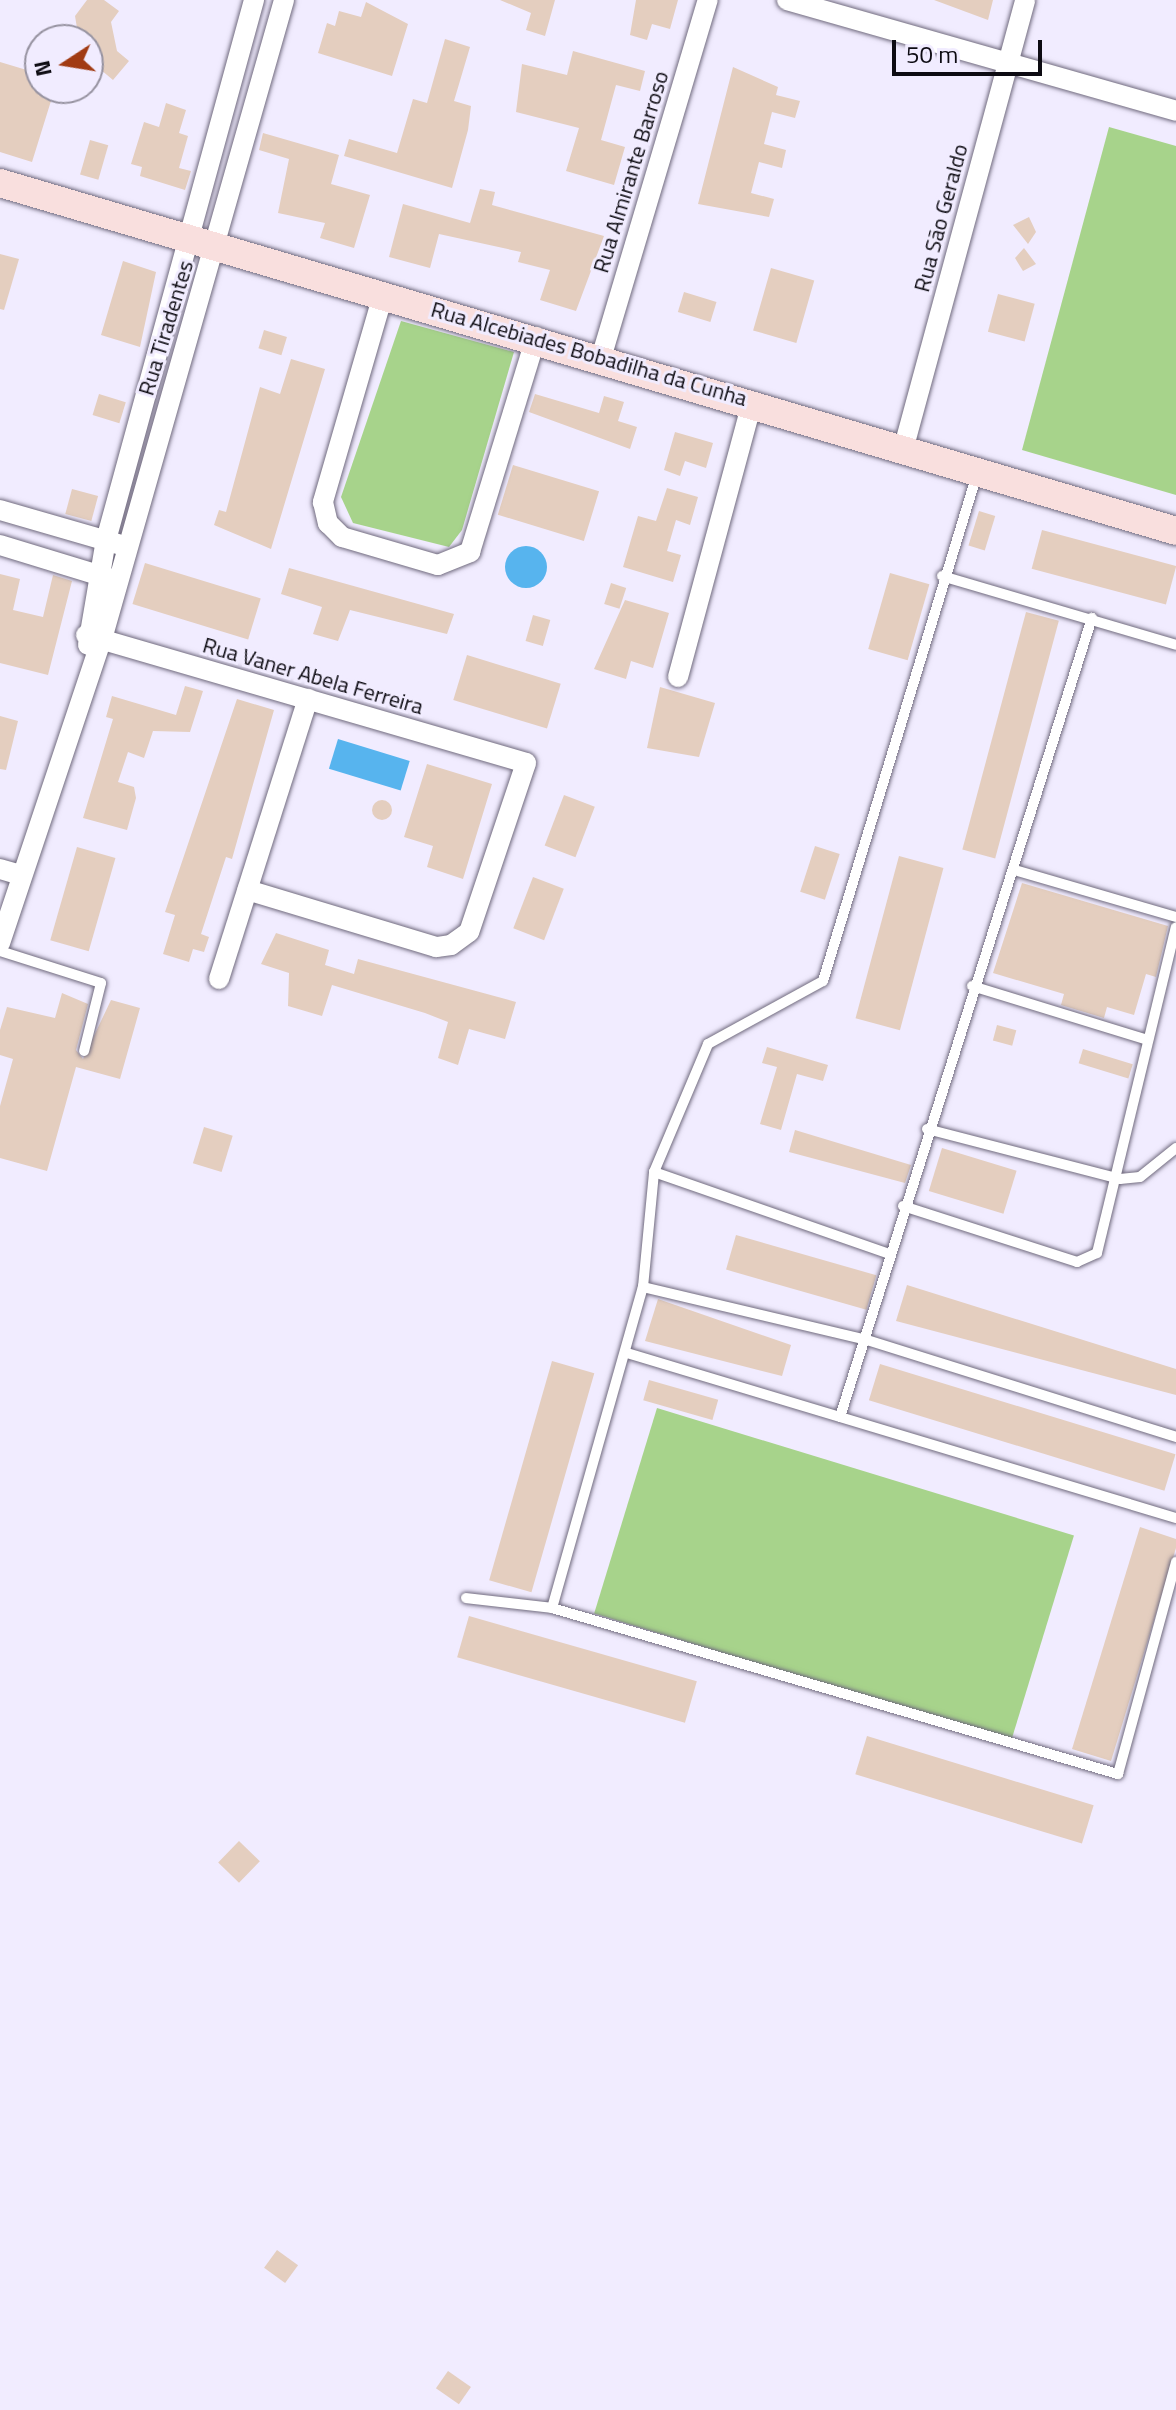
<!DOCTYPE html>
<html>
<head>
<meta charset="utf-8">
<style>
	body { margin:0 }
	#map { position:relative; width:1176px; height:2410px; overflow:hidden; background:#f1ecff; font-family:"Titillium Web",sans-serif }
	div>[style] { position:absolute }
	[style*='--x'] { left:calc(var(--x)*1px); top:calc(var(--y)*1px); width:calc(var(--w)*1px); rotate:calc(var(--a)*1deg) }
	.green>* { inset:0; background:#a7d38b; transform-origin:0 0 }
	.water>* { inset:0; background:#57b4ee; transform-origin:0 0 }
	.round { border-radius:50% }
	.building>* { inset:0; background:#e4cebf; transform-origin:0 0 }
	.roads { filter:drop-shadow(0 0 2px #706a7e) drop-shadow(0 0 2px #706a7e) }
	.lane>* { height:10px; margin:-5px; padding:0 5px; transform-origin:5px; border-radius:5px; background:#fff }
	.street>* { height:20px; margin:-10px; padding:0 10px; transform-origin:10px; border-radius:10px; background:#fff }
	.secondary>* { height:28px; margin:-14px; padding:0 14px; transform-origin:14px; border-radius:14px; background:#f9dfde }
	span { translate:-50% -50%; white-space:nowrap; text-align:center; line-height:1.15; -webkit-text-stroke:6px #f1ecff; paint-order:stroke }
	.street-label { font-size:22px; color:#0d0b12 }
	.north { position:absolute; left:24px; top:24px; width:80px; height:80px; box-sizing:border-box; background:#f1ecff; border:2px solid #9692a0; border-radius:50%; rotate:258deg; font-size:22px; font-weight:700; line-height:32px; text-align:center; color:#0d0b12 }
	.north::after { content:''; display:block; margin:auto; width:28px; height:36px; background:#a13b13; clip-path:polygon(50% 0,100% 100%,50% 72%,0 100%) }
	.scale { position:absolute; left:892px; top:40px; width:150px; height:36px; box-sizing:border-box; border:4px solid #0d0b12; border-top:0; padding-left:10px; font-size:24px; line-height:28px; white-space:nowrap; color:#0d0b12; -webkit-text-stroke:6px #f1ecff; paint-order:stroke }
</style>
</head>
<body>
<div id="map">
	<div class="green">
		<div style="clip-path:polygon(1109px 127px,1176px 146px,1176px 495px,1022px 450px)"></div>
		<div style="clip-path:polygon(401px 321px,514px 352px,462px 530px,449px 547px,353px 523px,341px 497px)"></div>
		<div style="left:657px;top:1408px;width:436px;height:215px;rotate:17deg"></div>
	</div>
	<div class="water">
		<div class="round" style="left:505px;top:546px;width:42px;height:42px"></div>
		<div style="left:338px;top:739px;width:75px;height:31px;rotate:17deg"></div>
	</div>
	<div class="building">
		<div style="clip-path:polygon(87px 0,104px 0,119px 11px,111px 22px,117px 51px,129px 61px,113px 80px,88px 59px,88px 40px,79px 40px,75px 16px)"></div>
		<div style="clip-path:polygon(500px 0,555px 0,545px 36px,526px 30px,531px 13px)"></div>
		<div style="clip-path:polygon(636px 0,678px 0,670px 29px,652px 24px,647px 40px,630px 35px)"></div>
		<div style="clip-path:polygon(934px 0,993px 0,988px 20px)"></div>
		<div style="clip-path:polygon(366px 2px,408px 24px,392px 76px,318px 53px,327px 23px,335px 26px,339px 11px,361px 17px)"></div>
		<div style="clip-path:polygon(445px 39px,470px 47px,454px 101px,471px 106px,468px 130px,452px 188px,344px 156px,349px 139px,397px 153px,413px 99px,427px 103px)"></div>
		<div style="clip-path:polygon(573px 51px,645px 71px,640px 91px,616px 85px,601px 140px,625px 147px,614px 185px,566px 171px,579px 128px,516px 112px,522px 64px,567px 75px)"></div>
		<div style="clip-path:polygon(0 62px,40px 74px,40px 88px,55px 88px,32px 162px,0 152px)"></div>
		<div style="clip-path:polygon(733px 67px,778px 87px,776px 95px,800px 101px,795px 118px,772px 112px,764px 144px,786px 150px,782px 168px,759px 162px,751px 193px,774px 199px,769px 217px,698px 204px)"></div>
		<div style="clip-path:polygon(166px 103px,186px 110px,179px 133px,188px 136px,179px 168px,191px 171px,185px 190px,140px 176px,142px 167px,131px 164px,144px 122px,159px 127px)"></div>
		<div style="clip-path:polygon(263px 133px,339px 155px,331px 184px,370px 195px,354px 248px,320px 238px,325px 223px,278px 213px,289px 159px,259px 150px)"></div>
		<div style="left:90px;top:140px;width:19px;height:36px;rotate:16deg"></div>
		<div style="clip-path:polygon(480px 189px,495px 192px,492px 205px,604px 236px,576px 311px,540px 300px,550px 270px,518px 262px,521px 252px,439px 234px,430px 268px,389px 257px,403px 204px,470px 223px)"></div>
		<div style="clip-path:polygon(1029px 217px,1036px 232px,1028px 244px,1013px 225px)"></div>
		<div style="clip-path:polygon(1024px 248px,1036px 264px,1023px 271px,1015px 258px)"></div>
		<div style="clip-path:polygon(0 254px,19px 259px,4px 310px,0 309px)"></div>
		<div style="clip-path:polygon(123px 261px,156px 272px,140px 347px,101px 335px)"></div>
		<div style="left:771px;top:268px;width:45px;height:65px;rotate:16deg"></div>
		<div style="left:684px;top:292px;width:34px;height:21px;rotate:17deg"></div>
		<div style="left:998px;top:294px;width:38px;height:39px;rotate:15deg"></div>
		<div style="left:264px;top:330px;width:24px;height:19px;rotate:17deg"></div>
		<div style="clip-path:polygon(291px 359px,325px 369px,271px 549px,214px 525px,219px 510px,226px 512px,260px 387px,280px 394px)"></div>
		<div style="left:99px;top:394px;width:28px;height:22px;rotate:17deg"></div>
		<div style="clip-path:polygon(535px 394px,599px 413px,604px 396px,624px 402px,618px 421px,637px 427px,630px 449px,529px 412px)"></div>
		<div style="clip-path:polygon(675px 432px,713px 443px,706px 468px,685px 461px,680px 476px,664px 470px)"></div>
		<div style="left:513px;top:465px;width:90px;height:52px;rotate:17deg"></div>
		<div style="clip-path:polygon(667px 488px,698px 497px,690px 525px,676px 520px,667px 551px,681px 555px,673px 582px,623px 567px,638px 516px,656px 521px)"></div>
		<div style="left:72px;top:489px;width:27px;height:26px;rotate:15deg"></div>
		<div style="left:979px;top:511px;width:17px;height:36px;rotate:17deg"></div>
		<div style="left:1042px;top:530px;width:139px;height:40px;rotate:15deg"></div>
		<div style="left:145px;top:563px;width:121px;height:43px;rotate:17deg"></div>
		<div style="clip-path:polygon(289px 568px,454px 614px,447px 634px,350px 610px,338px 641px,313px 634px,322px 607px,281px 594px)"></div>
		<div style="left:890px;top:573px;width:41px;height:79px;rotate:16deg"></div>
		<div style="clip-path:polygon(0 574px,20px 579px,13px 610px,43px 617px,53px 575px,72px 581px,48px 675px,0 663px)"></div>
		<div style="left:611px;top:583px;width:16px;height:22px;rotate:18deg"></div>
		<div style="clip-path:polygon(625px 600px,669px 613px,653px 668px,631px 661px,626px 679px,594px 669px)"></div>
		<div style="left:1026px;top:612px;width:34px;height:246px;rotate:15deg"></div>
		<div style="left:533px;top:615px;width:18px;height:27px;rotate:16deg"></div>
		<div style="left:467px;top:655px;width:98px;height:47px;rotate:17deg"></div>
		<div style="clip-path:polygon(185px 686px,203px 691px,190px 732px,153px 731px,144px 758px,128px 752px,118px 782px,134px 787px,136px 798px,127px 830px,83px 818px,113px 719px,106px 717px,112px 696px,176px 715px)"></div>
		<div style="clip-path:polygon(660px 687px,715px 703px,699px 757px,647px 748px)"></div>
		<div style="clip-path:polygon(237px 699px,274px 710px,232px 859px,226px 857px,201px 934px,209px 937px,204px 952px,193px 949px,189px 962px,163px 954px,175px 915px,165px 912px)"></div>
		<div style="clip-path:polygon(0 716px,18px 721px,6px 770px,0 769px)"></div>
		<div style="clip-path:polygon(427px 764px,492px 784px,463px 879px,427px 867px,433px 846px,404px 837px)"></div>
		<div style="left:564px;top:795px;width:33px;height:54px;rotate:21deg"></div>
		<div class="round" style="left:372px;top:800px;width:20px;height:20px"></div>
		<div style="left:815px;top:846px;width:26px;height:48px;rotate:18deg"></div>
		<div style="left:77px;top:847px;width:40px;height:97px;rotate:16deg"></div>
		<div style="left:899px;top:856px;width:46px;height:168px;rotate:15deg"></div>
		<div style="left:533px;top:877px;width:33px;height:55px;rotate:21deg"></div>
		<div style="clip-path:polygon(1022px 883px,1168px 926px,1156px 977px,1146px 974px,1134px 1015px,1107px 1007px,1104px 1018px,1061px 1005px,1064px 994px,993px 973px)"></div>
		<div style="clip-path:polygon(276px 933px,329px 950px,325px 965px,354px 974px,358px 959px,516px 1002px,505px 1039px,469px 1029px,458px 1065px,438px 1058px,448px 1022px,425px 1013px,332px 985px,322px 1016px,288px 1006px,289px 973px,261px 964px)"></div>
		<div style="clip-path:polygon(62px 993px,88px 1004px,76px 1050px,83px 1059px,111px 1000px,140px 1008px,120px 1079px,76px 1067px,47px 1171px,0 1158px,0 1106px,13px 1059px,0 1055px,0 1030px,7px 1007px,55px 1018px)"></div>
		<div style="left:997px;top:1025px;width:20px;height:16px;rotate:15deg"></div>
		<div style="clip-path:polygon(767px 1047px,828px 1065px,823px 1081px,797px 1074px,781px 1130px,760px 1124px,777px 1067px,762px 1063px)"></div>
		<div style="left:1083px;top:1049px;width:52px;height:15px;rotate:17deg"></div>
		<div style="left:204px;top:1127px;width:30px;height:38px;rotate:17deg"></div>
		<div style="clip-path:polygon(795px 1130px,911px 1165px,905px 1183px,789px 1152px)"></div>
		<div style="left:942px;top:1148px;width:78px;height:45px;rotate:17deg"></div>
		<div style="left:736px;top:1235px;width:146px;height:36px;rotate:16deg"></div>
		<div style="clip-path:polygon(907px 1285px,1176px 1369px,1176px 1395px,896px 1321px)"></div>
		<div style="clip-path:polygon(658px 1299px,791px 1345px,782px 1376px,645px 1341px)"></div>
		<div style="left:552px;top:1361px;width:44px;height:228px;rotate:16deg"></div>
		<div style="left:880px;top:1364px;width:309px;height:38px;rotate:17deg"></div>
		<div style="left:649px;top:1380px;width:72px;height:21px;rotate:16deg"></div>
		<div style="clip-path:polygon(1140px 1527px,1176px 1539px,1176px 1548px,1111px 1761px,1072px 1749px)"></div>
		<div style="left:469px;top:1616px;width:237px;height:43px;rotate:16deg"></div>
		<div style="left:867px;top:1736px;width:237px;height:40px;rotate:17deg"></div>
		<div style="left:239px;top:1841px;width:29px;height:30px;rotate:44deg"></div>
		<div style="left:277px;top:2250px;width:26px;height:22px;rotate:36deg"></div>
		<div style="left:448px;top:2371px;width:28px;height:21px;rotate:35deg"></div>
	</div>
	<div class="roads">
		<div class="lane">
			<div style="--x:942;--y:576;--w:244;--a:16.4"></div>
			<div style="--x:1018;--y:871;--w:165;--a:16.2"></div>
			<div style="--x:0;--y:951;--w:106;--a:17.6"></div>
			<div style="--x:101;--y:983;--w:70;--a:104"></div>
			<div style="--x:972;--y:986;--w:184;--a:17.1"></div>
			<div style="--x:927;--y:1129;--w:199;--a:14.5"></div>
			<div style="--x:1120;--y:1179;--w:20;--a:-6"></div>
			<div style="--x:1140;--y:1177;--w:46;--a:-38.9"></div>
			<div style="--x:654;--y:1172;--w:249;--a:19.2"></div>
			<div style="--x:903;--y:1206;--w:183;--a:17.8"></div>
			<div style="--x:1077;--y:1262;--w:22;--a:-24"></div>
			<div style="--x:1097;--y:1253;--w:335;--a:-76.4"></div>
			<div style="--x:643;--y:1287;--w:230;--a:13.3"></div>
			<div style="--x:867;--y:1340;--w:324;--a:17.4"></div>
			<div style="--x:627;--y:1353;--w:573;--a:16.73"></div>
			<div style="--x:840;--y:1417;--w:838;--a:-72.5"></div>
			<div style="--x:466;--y:1598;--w:87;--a:6.6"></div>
			<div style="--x:552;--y:1608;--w:334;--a:-74.2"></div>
			<div style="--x:643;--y:1287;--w:116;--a:-84.5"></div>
			<div style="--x:654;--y:1172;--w:139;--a:-67.1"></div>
			<div style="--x:708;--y:1044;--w:131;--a:-28.7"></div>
			<div style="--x:823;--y:981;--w:530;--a:-73.1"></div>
			<div style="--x:552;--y:1608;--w:590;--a:16.35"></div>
			<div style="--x:1118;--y:1774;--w:220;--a:-74.7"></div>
		</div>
		<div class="street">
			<div style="--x:787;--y:0;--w:405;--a:15.9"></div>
			<div style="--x:383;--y:295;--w:216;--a:106.2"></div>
			<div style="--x:323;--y:502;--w:22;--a:77"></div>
			<div style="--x:328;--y:523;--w:20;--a:45"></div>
			<div style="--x:342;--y:537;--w:100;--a:16.3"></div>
			<div style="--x:438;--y:565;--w:35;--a:-22"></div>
			<div style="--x:470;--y:552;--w:225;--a:-72.9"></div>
			<div style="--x:601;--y:358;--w:374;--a:-73.4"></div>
			<div style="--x:903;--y:450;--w:466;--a:-74.8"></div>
			<div style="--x:0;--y:510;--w:123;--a:16.1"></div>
			<div style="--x:0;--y:545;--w:116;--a:17"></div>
			<div style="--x:86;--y:635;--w:458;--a:16.2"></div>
			<div style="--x:526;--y:763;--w:178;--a:108.6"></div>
			<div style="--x:469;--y:932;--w:22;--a:144"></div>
			<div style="--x:451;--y:945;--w:15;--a:172"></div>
			<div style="--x:436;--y:947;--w:197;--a:-163.2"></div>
			<div style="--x:88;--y:645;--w:107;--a:-80.3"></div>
			<div style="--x:106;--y:540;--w:560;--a:-74.67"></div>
			<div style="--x:678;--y:677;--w:285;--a:-74.9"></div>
			<div style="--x:0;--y:869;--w:22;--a:16"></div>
			<div style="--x:0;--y:943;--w:321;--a:-71.5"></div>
			<div style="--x:102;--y:639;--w:664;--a:-74.1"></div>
			<div style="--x:219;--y:979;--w:294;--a:-72.4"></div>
		</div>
		<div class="secondary">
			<div style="--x:0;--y:183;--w:1226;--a:16.48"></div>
		</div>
	</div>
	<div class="street-label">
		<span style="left:631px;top:172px;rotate:-73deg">Rua Almirante Barroso</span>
		<span style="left:941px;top:218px;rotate:-75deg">Rua São Geraldo</span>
		<span style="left:166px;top:328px;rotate:-73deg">Rua Tiradentes</span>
		<span style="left:589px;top:354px;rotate:16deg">Rua Alcebiades Bobadilha da Cunha</span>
		<span style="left:313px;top:676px;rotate:16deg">Rua Vaner Abela Ferreira</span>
	</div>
	<div class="north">N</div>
	<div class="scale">50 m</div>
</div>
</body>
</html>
